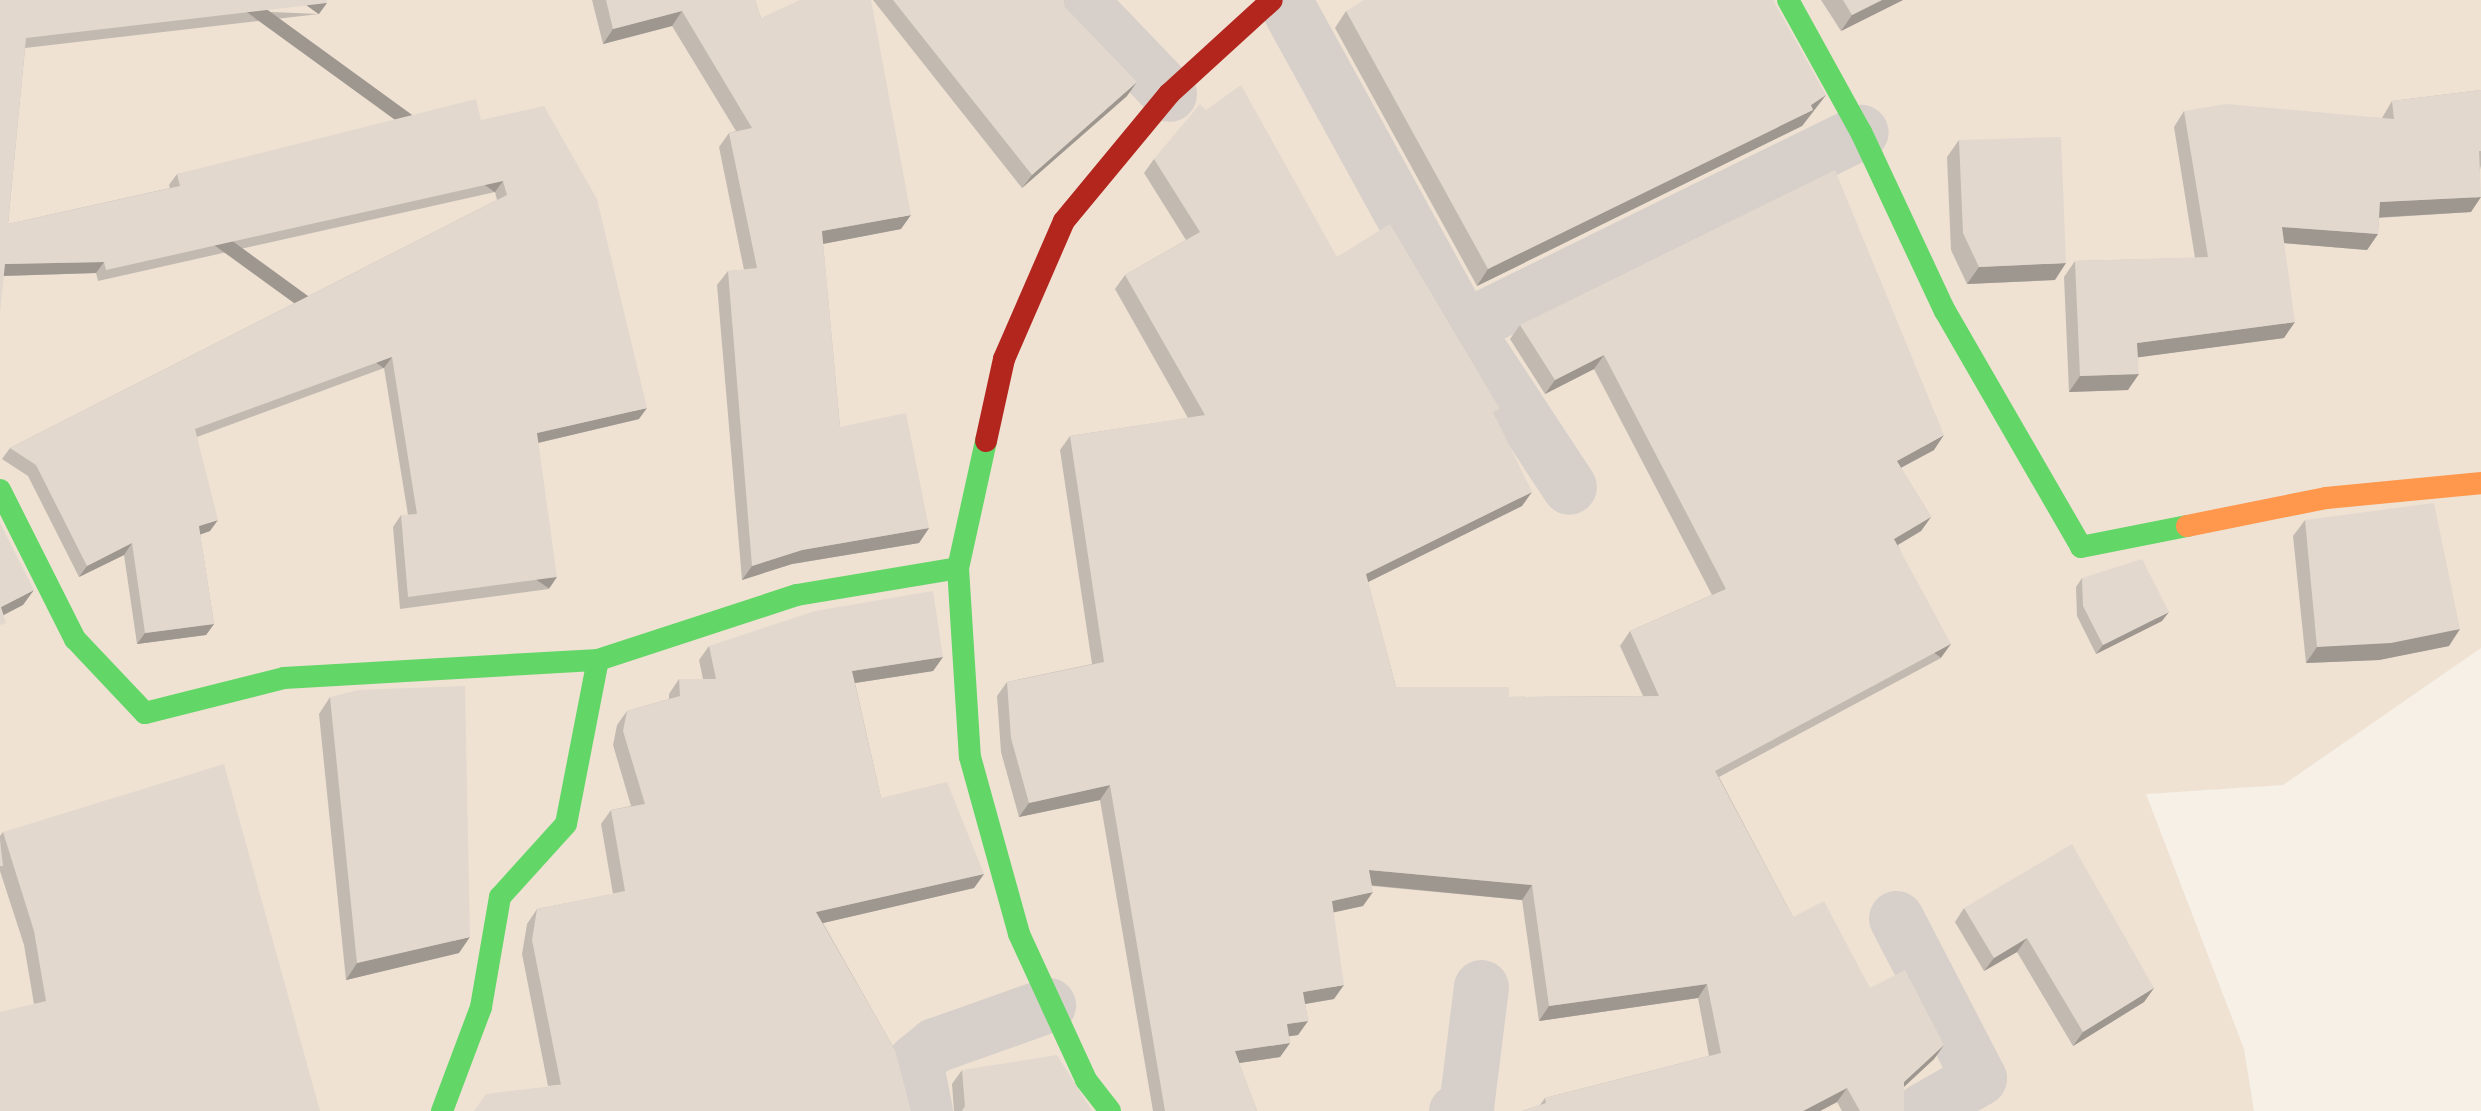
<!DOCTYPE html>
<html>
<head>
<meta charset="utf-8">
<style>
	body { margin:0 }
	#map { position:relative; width:2481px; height:1111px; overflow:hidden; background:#f6f0e6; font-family:"Source Sans 3",sans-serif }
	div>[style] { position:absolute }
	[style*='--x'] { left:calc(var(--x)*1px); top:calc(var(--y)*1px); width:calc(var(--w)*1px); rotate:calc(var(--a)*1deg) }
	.residential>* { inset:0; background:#efe2d3 }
	.street>* { height:55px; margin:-27.5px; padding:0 27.5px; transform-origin:27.5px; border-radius:27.5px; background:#d7cfc9 }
	.fast>* { height:22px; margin:-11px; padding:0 11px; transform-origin:11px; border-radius:11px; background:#63d668 }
	.slow>* { height:22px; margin:-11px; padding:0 11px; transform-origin:11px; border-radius:11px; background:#ff974d }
	.jam>* { height:22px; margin:-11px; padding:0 11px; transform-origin:11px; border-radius:11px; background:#b3261e }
	.wall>* { inset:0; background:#c2bab1 }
	.shaded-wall>* { inset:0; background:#9e9790; transform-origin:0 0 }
	.building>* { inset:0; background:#e2d8ce }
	span { translate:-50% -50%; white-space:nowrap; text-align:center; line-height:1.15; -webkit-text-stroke:8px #fff5e6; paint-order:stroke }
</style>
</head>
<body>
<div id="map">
	<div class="residential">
		<div style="clip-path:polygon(0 0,2481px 0,2481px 648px,2283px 785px,2146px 794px,2244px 1049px,2254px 1111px,0 1111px)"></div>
	</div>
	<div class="street">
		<div style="--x:1079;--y:0;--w:130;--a:46.2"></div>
		<div style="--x:1284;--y:0;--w:373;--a:61.2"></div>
		<div style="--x:1464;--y:327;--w:191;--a:56.7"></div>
		<div style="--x:1464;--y:327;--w:442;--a:-26.2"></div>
		<div style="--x:1896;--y:918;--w:180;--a:62.6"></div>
		<div style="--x:1979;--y:1078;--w:67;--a:150.4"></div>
		<div style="--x:925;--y:1111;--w:51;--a:-101.3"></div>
		<div style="--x:915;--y:1061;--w:26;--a:-39"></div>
		<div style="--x:935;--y:1045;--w:120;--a:-19.5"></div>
		<div style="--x:1456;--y:1111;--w:11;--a:-22"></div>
		<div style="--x:1466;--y:1107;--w:121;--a:-82.9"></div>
	</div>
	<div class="fast">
		<div style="--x:1788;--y:0;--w:151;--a:61.1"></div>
		<div style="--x:1861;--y:132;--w:198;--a:64.9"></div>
		<div style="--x:1945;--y:311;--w:272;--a:60"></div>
		<div style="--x:2081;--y:547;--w:108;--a:-11.2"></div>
		<div style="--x:986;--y:441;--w:130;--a:102.4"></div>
		<div style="--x:958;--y:568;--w:189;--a:86.4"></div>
		<div style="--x:970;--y:757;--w:184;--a:74.5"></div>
		<div style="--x:1019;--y:934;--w:161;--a:65.3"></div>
		<div style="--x:1086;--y:1080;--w:39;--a:52"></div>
		<div style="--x:0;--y:490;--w:167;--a:63.3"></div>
		<div style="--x:75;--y:639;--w:102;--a:46.6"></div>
		<div style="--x:145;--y:713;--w:143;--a:-14.1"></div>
		<div style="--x:284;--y:678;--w:315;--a:-3.3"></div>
		<div style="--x:442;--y:1111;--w:111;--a:-69.4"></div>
		<div style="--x:481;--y:1007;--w:112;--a:-80.2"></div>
		<div style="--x:500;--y:897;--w:98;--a:-47.9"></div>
		<div style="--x:566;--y:824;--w:167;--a:-79"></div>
		<div style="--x:598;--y:660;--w:209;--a:-18.1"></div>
		<div style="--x:797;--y:595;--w:163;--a:-9.5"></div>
	</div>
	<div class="slow">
		<div style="--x:2187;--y:526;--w:142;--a:-11.4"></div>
		<div style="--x:2326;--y:498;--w:156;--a:-5.5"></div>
	</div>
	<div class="jam">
		<div style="--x:986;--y:441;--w:84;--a:-77.6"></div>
		<div style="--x:1004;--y:359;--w:150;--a:-66.5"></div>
		<div style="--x:1064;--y:221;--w:165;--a:-50.4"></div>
		<div style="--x:1169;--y:94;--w:139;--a:-42.4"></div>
	</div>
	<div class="wall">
		<div style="clip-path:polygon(0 0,319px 14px,25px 48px,8px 224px,170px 188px,169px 185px,177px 174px,481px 120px,639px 419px,538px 443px,549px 589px,400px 609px,393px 527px,401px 515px,408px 515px,384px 368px,197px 437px,210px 531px,200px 534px,214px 624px,206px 635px,137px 644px,124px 555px,79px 577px,28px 476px,2px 459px,10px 448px,497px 200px,495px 192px,98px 281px,96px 273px,4px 276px)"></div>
		<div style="clip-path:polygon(592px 0,755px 0,761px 18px,901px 229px,823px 244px,840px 427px,929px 528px,919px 543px,792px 564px,742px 580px,717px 285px,728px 271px,744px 270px,719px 147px,729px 133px,736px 131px,672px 26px,603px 44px)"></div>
		<div style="clip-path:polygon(873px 0,1064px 0,1065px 7px,1127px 96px,1022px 188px)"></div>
		<div style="clip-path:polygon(1821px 0,1903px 0,1841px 31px)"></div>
		<div style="clip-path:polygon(1346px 11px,1826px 95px,1802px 126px,1477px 286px,1335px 28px)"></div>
		<div style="clip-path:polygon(2481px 90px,2481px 165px,2471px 212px,2379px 218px,2378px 234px,2367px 250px,2284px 243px,2284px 338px,2138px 357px,2128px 390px,2069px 392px,2064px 277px,2075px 261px,2195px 258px,2174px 127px,2184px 111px,2382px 118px,2392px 101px)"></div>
		<div style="clip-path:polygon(1959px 140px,2055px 280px,1967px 284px,1951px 250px,1947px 157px)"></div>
		<div style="clip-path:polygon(1154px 159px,1337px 257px,1495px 416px,1522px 506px,1368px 582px,1396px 687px,1509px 697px,1643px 696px,1620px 646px,1630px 631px,1712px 595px,1594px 369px,1545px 394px,1510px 339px,1520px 325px,1934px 450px,1901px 468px,1931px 517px,1921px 531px,1898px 545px,1941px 658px,1719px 777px,1793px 917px,1870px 988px,1944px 1045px,1934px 1059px,1904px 1087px,1904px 1111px,1842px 1111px,1837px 1102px,1820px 1111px,1522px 1111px,1540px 1105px,1545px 1098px,1709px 1056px,1698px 998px,1539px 1021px,1522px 900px,1372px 886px,1363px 906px,1333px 912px,1334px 999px,1305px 1004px,1308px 1021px,1298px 1035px,1289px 1036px,1290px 1043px,1280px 1057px,1239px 1063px,1257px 1111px,1153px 1111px,1100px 800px,1019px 817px,1001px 752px,997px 696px,1007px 682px,1092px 664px,1060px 450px,1070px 436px,1188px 418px,1115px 289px,1125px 275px,1186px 240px,1144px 173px)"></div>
		<div style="clip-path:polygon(2305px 520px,2449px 646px,2379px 660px,2306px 663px,2293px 536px)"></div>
		<div style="clip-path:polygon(2082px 578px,2162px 621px,2096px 654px,2077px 616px,2076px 587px)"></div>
		<div style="clip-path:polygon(709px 646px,943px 657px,933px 671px,855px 683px,881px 798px,984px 874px,974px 888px,823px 923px,895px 1050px,548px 1086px,522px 954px,527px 924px,537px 909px,613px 894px,601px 824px,611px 810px,631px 806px,613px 745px,617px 725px,627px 711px,669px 699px,669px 694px,679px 679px,703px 679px,699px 660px)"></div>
		<div style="clip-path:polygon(330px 697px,459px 953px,346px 980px,319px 714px)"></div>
		<div style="clip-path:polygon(3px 832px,320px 1111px,34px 1004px,24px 945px,0 871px,0 836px)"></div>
		<div style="clip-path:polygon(1964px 908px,2154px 988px,2144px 1002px,2073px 1046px,2017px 952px,1984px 971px,1955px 922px)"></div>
		<div style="clip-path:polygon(962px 1070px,1092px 1111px,954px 1111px,952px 1084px)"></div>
	</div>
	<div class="shaded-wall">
		<div style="clip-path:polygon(1882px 0,1903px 0,1841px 31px,1852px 15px)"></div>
		<div style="left:327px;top:3px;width:14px;height:303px;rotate:126deg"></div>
		<div style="clip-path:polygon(682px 11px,672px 26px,603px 44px,613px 29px)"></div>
		<div style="clip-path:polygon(1137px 82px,1127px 96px,1022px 188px,1032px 175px)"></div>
		<div style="clip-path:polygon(1826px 95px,1802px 126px,1477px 286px,1488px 269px,1811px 105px)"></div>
		<div style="left:503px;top:181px;width:14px;height:407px;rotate:126deg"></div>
		<div style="clip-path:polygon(2481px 197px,2471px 212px,2369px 218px,2380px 202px)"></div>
		<div style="clip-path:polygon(911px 215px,901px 229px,812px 246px,822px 231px)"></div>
		<div style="clip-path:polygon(2282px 227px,2378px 234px,2367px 250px,2271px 242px)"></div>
		<div style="clip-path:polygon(104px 262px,96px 273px,0 276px,5px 264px)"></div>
		<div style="clip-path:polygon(2066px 263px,2055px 280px,1967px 284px,1979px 267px)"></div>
		<div style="clip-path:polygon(2295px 322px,2284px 338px,2126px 359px,2137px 343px)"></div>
		<div style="clip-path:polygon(1604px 355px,1594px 369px,1545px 394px,1555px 380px)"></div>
		<div style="left:392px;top:357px;width:14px;height:210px;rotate:126deg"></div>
		<div style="clip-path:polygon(2139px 374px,2128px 390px,2069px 392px,2080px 376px)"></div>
		<div style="clip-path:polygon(647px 408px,639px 419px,529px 445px,537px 433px)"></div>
		<div style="clip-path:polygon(1944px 435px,1934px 450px,1887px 475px,1897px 461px)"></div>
		<div style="clip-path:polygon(1532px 492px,1522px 506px,1356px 588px,1366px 574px)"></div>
		<div style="clip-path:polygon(1931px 517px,1921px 531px,1884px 553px,1894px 539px)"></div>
		<div style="clip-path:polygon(218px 520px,210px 531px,191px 538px,199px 526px)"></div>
		<div style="clip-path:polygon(929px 528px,919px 543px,792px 564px,742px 580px,752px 566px,802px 550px)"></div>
		<div style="clip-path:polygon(132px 543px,124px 555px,79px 577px,87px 566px)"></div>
		<div style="left:557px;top:577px;width:14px;height:150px;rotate:124deg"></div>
		<div style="clip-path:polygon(34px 590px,23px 605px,0 617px,1px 607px)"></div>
		<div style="clip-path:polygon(2169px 612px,2162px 621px,2096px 654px,2103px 645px)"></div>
		<div style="clip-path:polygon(214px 624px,206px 635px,137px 644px,145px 633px)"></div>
		<div style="clip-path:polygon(2460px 629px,2449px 646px,2379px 660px,2306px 663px,2317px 647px)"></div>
		<div style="left:1951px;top:644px;width:17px;height:268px;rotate:126deg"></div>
		<div style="clip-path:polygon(943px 657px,933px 671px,842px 685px,852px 671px)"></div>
		<div style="clip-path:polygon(1110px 785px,1100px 800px,1019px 817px,1029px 803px)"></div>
		<div style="clip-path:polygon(1369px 870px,1532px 885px,1522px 900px,1359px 884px)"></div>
		<div style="clip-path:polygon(984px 874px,974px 888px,806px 927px,816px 912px)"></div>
		<div style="clip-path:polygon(1373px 892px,1363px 906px,1322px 915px,1332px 901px)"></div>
		<div style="clip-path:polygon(470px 937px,459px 953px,346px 980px,357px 963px)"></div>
		<div style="clip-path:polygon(2027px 938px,2017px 952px,1984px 971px,1994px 958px)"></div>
		<div style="clip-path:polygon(1707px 984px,1698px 998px,1539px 1021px,1549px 1006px)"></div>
		<div style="clip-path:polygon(1344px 985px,1334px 999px,1293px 1006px,1303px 992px)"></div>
		<div style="clip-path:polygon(2154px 988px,2144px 1002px,2073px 1046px,2083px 1032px)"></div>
		<div style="clip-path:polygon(1308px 1021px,1298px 1035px,1277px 1038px,1287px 1024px)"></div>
		<div style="clip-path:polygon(1290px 1043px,1280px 1057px,1225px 1065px,1235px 1051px)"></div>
		<div style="clip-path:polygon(1944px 1045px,1934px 1059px,1894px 1096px,1904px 1082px)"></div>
		<div style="clip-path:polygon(1847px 1088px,1837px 1102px,1820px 1111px,1803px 1111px)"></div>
	</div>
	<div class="building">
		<div style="clip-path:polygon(0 0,327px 0,327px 3px,26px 38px,8px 224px,180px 186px,177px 174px,476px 99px,481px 120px,544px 106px,597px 199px,647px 408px,537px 433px,557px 577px,408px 597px,401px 515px,417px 514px,392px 357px,195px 429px,218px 520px,199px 526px,214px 624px,145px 633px,132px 543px,87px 566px,36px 465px,10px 448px,507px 195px,503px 181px,106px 270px,104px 262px,5px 264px,0 313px)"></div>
		<div style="clip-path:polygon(606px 0,755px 0,761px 18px,800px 0,871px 0,911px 215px,822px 231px,840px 427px,906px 413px,929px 528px,802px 550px,752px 566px,728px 271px,757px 268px,729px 133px,752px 128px,682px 11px,613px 29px)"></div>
		<div style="clip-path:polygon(893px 0,1064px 0,1065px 7px,1137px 82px,1032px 175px)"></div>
		<div style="clip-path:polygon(1364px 0,1773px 0,1826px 95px,1811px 105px,1813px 110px,1488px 269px,1346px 11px)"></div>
		<div style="clip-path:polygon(1843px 0,1882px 0,1852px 15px)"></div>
		<div style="clip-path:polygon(1241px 85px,1337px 257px,1390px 224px,1500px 409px,1493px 412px,1532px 492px,1366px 574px,1396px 687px,1509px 687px,1509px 697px,1659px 696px,1630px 631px,1726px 589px,1604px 355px,1555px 380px,1520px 325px,1835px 170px,1944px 435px,1897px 461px,1931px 517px,1894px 539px,1951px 644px,1715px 771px,1793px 917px,1824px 901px,1870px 988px,1905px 970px,1944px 1045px,1904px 1082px,1904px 1111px,1860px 1111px,1847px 1088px,1803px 1111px,1522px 1111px,1546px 1103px,1545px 1098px,1721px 1053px,1707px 984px,1549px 1006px,1532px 885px,1369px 870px,1373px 892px,1332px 901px,1344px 985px,1303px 992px,1308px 1021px,1287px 1024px,1290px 1043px,1235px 1051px,1257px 1111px,1165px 1111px,1110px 785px,1029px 803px,1011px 738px,1007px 682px,1104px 662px,1070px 436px,1205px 415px,1125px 275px,1200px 232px,1154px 159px,1200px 104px,1206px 110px)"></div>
		<div style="clip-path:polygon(2481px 90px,2481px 151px,2479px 151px,2481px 197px,2380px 202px,2378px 234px,2282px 227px,2295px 322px,2137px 343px,2139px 374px,2080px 376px,2075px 261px,2208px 257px,2184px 111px,2226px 104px,2394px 119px,2392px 101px)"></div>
		<div style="clip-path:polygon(2061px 137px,2066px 263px,1979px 267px,1963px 233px,1959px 140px)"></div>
		<div style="clip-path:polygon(2434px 503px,2460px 629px,2391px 643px,2317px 647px,2305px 520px)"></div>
		<div style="clip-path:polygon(0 523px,34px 590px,1px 607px,6px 623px,0 625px)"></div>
		<div style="clip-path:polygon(2142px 559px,2169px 612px,2103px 645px,2083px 606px,2082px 578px)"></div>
		<div style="clip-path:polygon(933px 591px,943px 657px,852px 671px,881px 798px,947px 782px,984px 874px,816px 912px,895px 1050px,911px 1111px,474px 1111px,486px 1094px,561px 1085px,532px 940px,537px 909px,625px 891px,611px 810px,645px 804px,623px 731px,627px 711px,680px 696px,679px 679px,716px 679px,709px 646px,815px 611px)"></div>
		<div style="clip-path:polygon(465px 686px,470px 937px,357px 963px,330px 697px,358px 690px)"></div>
		<div style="clip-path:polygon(224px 764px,320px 1111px,0 1111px,0 1012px,46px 1001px,34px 931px,3px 832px)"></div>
		<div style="clip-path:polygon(0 840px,3px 866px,0 866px)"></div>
		<div style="clip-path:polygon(2072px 844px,2154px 988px,2083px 1032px,2027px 938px,1994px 958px,1964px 908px)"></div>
		<div style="clip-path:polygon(1057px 1055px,1092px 1111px,962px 1111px,965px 1106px,962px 1070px)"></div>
	</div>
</div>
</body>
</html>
